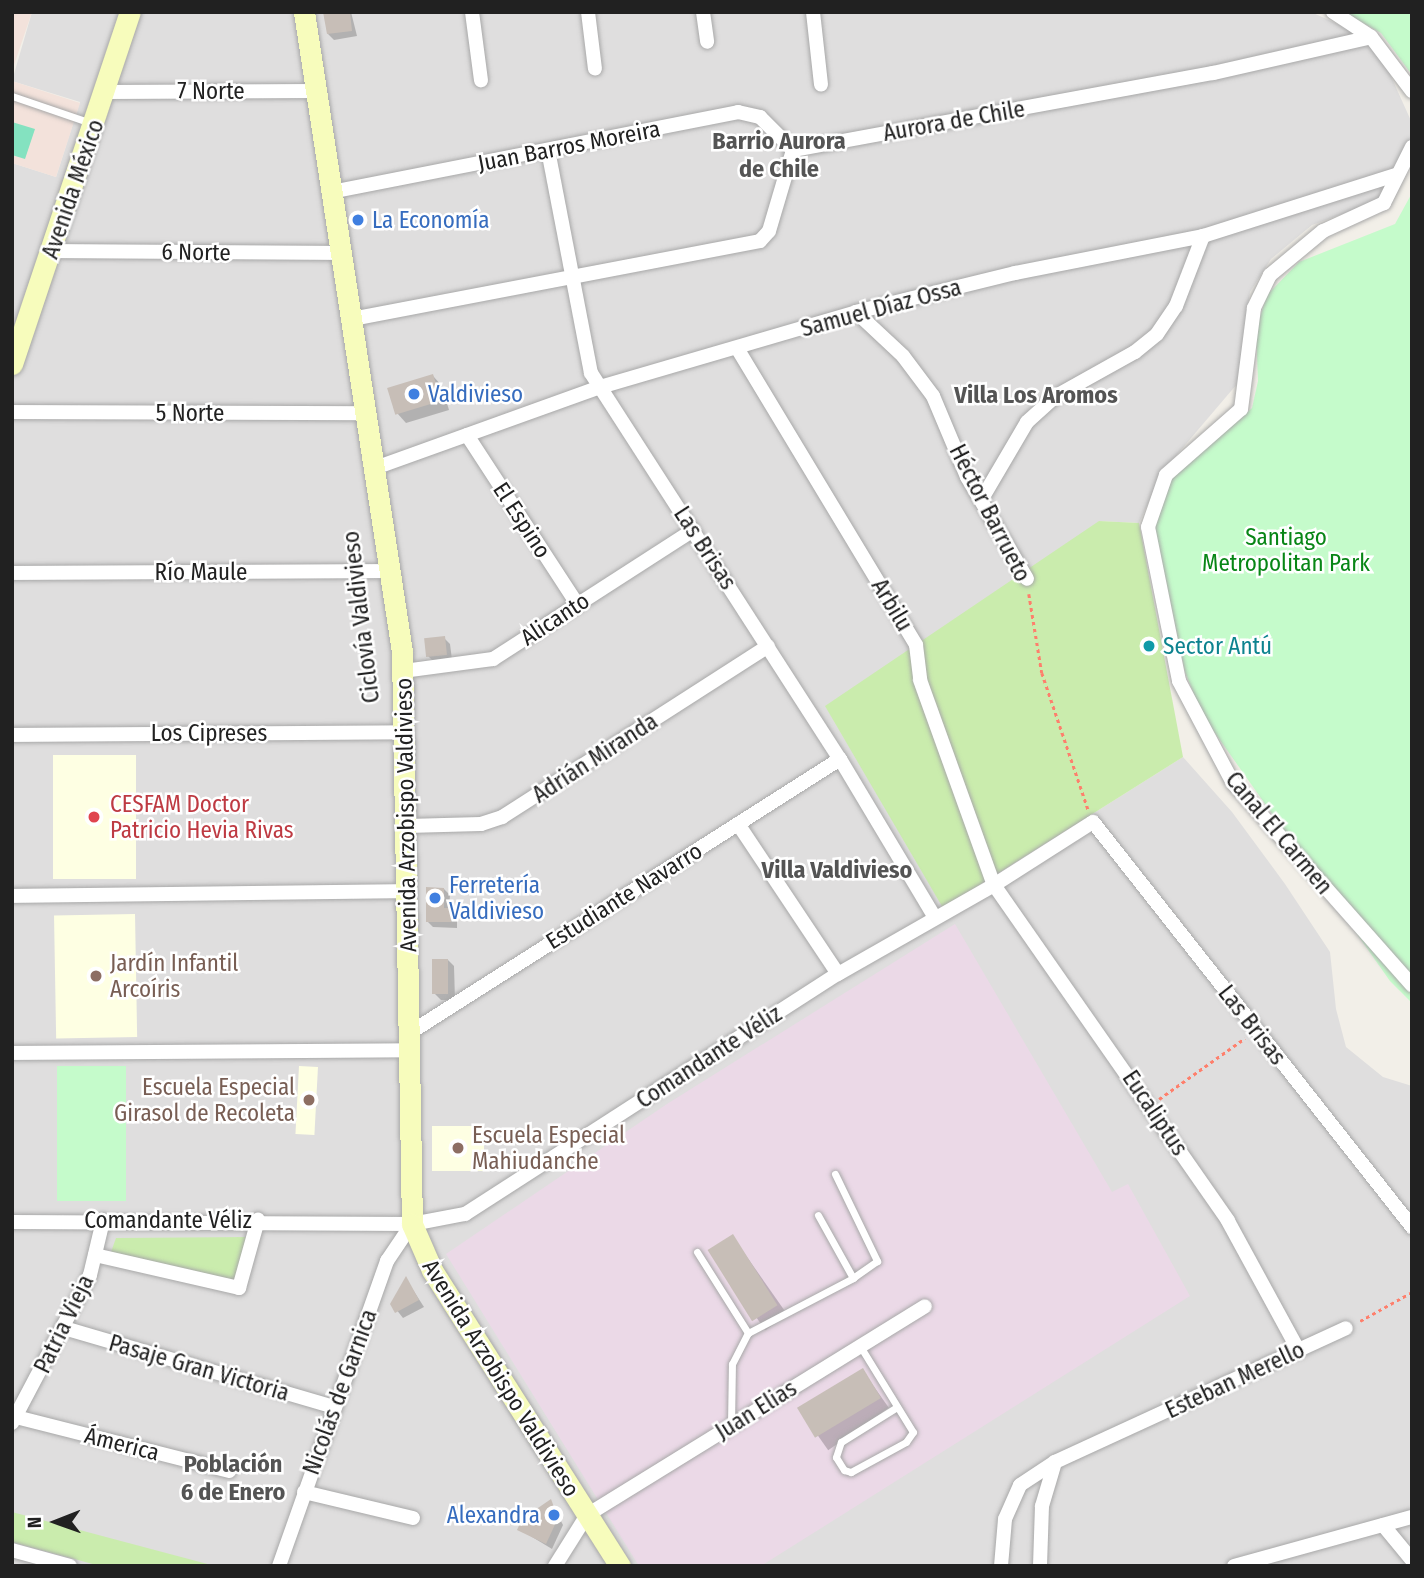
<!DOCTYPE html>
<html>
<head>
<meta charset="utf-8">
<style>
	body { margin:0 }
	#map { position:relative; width:1424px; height:1578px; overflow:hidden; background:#f2efe8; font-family:"Fira Sans Condensed",sans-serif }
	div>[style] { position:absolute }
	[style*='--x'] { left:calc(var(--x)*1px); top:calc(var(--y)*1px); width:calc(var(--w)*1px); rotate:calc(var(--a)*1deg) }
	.residential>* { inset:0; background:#dfdede }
	.industrial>* { inset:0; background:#ebd9e7 }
	.education>* { inset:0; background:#feffe3; transform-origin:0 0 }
	.military>* { inset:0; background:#f3e2db }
	.grass>* { inset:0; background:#caecad }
	.park>* { inset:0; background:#c5fbcb; transform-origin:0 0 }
	.pitch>* { inset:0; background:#84e2c0 }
	.shadow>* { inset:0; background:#0003; transform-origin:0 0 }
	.building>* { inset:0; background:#c7beb7; transform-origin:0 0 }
	.path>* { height:2.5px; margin-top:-1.25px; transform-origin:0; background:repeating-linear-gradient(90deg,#fe7f6c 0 3.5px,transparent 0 7px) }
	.roads { filter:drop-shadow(0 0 2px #a8a8a8) drop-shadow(0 0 2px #a8a8a8) }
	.lane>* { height:7px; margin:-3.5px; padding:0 3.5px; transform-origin:3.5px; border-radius:3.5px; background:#fff }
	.street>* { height:14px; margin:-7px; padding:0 7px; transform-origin:7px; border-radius:7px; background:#fff }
	.secondary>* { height:21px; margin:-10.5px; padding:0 10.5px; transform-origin:10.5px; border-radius:10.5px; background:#f7fcbc }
	.dots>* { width:19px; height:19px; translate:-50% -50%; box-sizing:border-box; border:4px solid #fff; border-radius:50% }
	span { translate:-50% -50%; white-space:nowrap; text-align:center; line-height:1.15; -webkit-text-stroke:5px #fff; paint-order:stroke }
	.street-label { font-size:23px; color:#212121 }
	.shop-label { font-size:23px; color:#366cbe }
	.left { translate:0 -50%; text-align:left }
	.right { translate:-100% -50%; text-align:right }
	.park-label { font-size:23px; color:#088616 }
	.culture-label { font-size:23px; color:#0d838f }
	.health-label { font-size:23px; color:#be3a42 }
	.education-label { font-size:23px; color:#785e54 }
	.neighbourhood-label { font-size:24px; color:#545454; font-weight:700 }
	.frame { position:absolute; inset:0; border:14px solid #212121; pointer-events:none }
	.north { position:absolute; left:21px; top:1487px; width:70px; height:70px; -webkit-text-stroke:5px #fff; paint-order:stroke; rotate:269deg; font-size:19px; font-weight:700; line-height:28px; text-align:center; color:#212121 }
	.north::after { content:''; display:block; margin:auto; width:24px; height:32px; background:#212121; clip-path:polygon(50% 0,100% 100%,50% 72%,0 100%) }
</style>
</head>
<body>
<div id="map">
	<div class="residential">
		<div style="clip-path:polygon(32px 12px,1311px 12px,1375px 41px,1412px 123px,1412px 135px,1378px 201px,1312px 225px,1271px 259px,1250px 292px,1237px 384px,1163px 471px,1139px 523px,1099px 521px,943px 908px,1183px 757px,1232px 812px,1285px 884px,1330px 952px,1336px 1009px,1346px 1047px,1383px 1077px,1412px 1086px,1412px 1566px,12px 1566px,12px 163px,56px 177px,80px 102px,12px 81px)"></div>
	</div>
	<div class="industrial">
		<div style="clip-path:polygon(955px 924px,1112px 1192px,1128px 1184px,1190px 1296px,761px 1566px,639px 1566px,446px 1254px,667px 1104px)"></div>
	</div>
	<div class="education">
		<div style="left:53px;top:755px;width:83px;height:124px"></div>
		<div style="left:135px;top:914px;width:123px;height:81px;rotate:89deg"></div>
		<div style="left:299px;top:1066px;width:19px;height:68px;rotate:3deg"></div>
		<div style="left:432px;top:1126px;width:52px;height:45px"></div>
	</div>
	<div class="military">
		<div style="clip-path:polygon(12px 12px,32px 12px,12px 71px)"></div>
		<div style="clip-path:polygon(12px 81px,80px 103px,56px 177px,12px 163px)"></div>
	</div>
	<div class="grass">
		<div style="clip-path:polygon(1099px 521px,1139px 523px,1183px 757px,943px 908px,825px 706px)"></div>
		<div style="clip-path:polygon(250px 1237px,236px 1281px,111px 1252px,116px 1238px)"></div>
		<div style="clip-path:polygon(12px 1512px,215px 1566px,100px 1566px,12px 1542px)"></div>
	</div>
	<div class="park">
		<div style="clip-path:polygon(1344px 12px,1412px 12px,1412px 75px,1381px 33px)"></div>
		<div style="clip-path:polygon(1412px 193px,1412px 1003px,1390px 981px,1203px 716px,1185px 672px,1154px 523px,1170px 479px,1252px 408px,1258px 381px,1256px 330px,1267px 295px,1299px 262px,1395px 224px)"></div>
		<div style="left:126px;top:1066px;width:135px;height:69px;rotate:90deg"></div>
	</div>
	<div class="pitch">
		<div style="clip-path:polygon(12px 122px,35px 129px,25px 159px,12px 155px)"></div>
	</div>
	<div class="shadow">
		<div style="clip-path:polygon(333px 12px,351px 12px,357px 36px,334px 40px,328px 34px)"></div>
		<div style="clip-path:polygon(433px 376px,442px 386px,449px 410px,406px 423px,397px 413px)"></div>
		<div style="clip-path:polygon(444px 638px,450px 644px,452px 660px,434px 662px,428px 656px)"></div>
		<div style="clip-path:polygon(444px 889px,450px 895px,449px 909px,457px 915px,457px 928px,433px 927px,427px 921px)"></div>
		<div style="clip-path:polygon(448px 960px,454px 966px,455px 1000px,441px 1000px,435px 994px)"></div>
		<div style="left:733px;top:1237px;width:95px;height:27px;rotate:55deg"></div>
		<div style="clip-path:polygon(406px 1279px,424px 1307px,403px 1318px,392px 1304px)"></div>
		<div style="left:863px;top:1371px;width:45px;height:74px;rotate:55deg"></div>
		<div style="clip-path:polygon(551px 1502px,563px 1525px,552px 1549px,519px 1529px)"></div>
	</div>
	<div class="building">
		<div style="clip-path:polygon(323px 12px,350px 12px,352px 31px,327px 34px)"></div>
		<div style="left:433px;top:374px;width:28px;height:48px;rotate:73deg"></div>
		<div style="left:445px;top:636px;width:19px;height:21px;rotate:84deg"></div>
		<div style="clip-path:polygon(426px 887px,444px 888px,444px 908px,452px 908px,451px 922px,426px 922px)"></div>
		<div style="left:432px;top:959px;width:16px;height:35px"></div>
		<div style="left:733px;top:1234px;width:84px;height:30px;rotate:58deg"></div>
		<div style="clip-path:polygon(406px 1276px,419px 1300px,395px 1313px,390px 1304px)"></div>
		<div style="left:863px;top:1368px;width:35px;height:77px;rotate:59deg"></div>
		<div style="clip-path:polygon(551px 1499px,558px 1518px,546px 1544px,517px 1530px,522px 1519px)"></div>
	</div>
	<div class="path">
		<div style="--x:1029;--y:594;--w:80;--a:80.7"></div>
		<div style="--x:1042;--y:673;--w:144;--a:71.3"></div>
		<div style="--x:1159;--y:1099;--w:105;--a:-35.3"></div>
		<div style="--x:1360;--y:1321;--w:60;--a:-29.1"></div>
	</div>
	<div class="roads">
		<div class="lane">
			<div style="--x:12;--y:96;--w:83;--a:18.9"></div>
			<div style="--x:835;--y:1174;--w:97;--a:64.2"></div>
			<div style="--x:877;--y:1261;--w:29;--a:145"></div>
			<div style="--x:697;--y:1252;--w:96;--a:57.8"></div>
			<div style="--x:860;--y:1346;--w:101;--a:58.4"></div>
			<div style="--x:913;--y:1432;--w:12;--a:125"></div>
			<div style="--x:906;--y:1442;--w:63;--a:151.4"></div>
			<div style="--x:851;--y:1472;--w:7;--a:-164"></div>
			<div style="--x:844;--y:1470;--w:15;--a:-122"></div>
			<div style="--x:836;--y:1457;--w:16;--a:-72"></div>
			<div style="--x:841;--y:1442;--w:66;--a:-32"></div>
			<div style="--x:731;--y:1425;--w:61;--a:-89.1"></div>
			<div style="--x:732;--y:1364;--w:35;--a:-63"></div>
			<div style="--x:748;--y:1333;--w:119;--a:-27.6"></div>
			<div style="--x:853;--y:1278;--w:72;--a:-119.1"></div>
		</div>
		<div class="street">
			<div style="--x:472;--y:12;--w:69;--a:82.5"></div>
			<div style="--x:588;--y:12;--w:57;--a:83"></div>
			<div style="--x:703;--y:12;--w:30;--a:82"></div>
			<div style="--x:813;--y:12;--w:73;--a:83.7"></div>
			<div style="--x:1333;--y:12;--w:45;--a:33.3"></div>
			<div style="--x:1371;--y:37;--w:68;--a:52.8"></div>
			<div style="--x:106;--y:92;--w:210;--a:-0.3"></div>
			<div style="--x:1412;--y:147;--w:63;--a:116.6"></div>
			<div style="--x:1384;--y:203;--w:67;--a:155.3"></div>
			<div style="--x:1323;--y:231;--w:69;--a:140.3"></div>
			<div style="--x:1270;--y:275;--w:37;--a:116"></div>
			<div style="--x:1254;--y:308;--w:102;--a:97.3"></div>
			<div style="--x:1241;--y:409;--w:100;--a:138.7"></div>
			<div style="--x:1166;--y:475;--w:55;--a:109.1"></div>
			<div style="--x:1148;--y:527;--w:157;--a:78.6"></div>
			<div style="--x:1179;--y:681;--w:115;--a:62.1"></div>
			<div style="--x:1233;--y:783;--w:270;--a:48.5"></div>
			<div style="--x:548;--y:150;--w:227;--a:79.1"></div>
			<div style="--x:591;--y:373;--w:459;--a:57.2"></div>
			<div style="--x:840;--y:759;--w:185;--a:59.1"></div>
			<div style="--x:793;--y:150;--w:427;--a:-10.4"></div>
			<div style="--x:1213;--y:73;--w:162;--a:-12.8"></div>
			<div style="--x:331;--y:192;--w:415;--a:-11.1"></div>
			<div style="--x:738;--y:112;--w:23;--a:13"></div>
			<div style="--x:760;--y:117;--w:47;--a:45"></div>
			<div style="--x:52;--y:251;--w:289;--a:0.4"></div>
			<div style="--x:856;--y:312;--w:64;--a:43.1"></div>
			<div style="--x:903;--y:356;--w:50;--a:53.1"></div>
			<div style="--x:933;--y:396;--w:88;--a:67.2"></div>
			<div style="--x:967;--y:477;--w:118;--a:59.5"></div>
			<div style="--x:352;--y:319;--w:415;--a:-10.8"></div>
			<div style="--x:760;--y:241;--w:13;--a:-48"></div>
			<div style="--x:769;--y:231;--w:84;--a:-73.5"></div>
			<div style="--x:737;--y:348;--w:347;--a:58.9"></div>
			<div style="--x:916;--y:645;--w:35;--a:83"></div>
			<div style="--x:920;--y:680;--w:218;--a:70.2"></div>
			<div style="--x:994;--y:885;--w:409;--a:55.1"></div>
			<div style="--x:1228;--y:1221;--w:148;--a:61.4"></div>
			<div style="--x:12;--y:412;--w:355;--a:0.2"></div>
			<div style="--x:467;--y:435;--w:203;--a:56.9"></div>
			<div style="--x:375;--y:468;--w:239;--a:-19.8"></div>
			<div style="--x:600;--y:387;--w:267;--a:-16.3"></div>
			<div style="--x:856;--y:312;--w:164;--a:-13.8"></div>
			<div style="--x:1015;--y:273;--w:192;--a:-11.1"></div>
			<div style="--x:1203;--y:236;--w:201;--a:-17.6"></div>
			<div style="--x:983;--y:497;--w:87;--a:-59.6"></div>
			<div style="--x:1027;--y:422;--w:39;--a:-42"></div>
			<div style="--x:1056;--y:396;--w:90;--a:-29.1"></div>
			<div style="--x:1135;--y:352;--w:28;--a:-39"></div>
			<div style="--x:1157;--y:334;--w:34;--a:-56"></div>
			<div style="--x:1176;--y:306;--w:75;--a:-68.9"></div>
			<div style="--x:12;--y:573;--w:378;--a:-0.3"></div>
			<div style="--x:404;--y:671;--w:90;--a:-7.7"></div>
			<div style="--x:493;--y:659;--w:238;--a:-32.8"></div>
			<div style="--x:12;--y:735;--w:394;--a:-0.4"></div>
			<div style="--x:738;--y:824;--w:180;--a:56.3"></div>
			<div style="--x:407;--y:826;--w:74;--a:-1.5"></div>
			<div style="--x:481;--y:824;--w:22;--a:-18"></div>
			<div style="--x:502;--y:817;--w:316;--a:-32.7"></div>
			<div style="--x:12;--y:896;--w:396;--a:-0.7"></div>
			<div style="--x:408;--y:1034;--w:512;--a:-32.48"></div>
			<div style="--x:12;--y:1053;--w:396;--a:-0.4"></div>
			<div style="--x:12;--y:1222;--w:400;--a:0.3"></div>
			<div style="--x:412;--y:1224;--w:54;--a:-10.7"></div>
			<div style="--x:465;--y:1214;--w:444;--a:-32.8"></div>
			<div style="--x:838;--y:974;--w:180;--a:-29.7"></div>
			<div style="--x:994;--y:885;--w:117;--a:-32.5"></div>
			<div style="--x:1093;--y:822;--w:516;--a:51.77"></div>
			<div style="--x:95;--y:1255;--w:148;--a:12.9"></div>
			<div style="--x:239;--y:1288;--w:71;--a:-74.4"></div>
			<div style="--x:64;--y:1328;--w:281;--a:16.3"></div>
			<div style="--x:16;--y:1417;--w:220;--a:14.2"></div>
			<div style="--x:12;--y:1423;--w:167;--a:-62.2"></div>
			<div style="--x:90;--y:1275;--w:56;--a:-76.5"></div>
			<div style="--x:304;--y:1492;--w:112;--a:13.4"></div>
			<div style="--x:1383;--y:1525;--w:45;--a:50.4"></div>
			<div style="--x:12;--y:1550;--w:60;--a:15.4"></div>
			<div style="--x:279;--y:1566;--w:324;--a:-70.5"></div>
			<div style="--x:387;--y:1261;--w:45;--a:-56"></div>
			<div style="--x:555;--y:1566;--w:60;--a:-57.9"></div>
			<div style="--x:587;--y:1515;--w:397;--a:-31.7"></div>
			<div style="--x:1001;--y:1566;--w:47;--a:-85.1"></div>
			<div style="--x:1005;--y:1519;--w:37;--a:-66"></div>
			<div style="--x:1020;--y:1485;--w:42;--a:-33.3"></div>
			<div style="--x:1055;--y:1462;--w:320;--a:-24.7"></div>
			<div style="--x:1040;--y:1566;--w:60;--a:-88.1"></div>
			<div style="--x:1042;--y:1506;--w:46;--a:-73.5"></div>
			<div style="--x:1234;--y:1566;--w:185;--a:-15.4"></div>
		</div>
		<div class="secondary">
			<div style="--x:304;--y:12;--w:647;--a:81.29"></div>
			<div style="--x:402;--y:652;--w:572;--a:89"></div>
			<div style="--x:412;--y:1224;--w:50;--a:66.5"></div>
			<div style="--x:432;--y:1270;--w:351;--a:57.6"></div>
			<div style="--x:12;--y:364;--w:371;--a:-71.5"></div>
		</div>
	</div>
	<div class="dots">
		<div style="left:358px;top:220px;background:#3f7fe0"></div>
		<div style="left:414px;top:394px;background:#3f7fe0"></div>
		<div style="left:1149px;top:646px;background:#0f9aa8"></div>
		<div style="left:94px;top:817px;background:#e0444e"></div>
		<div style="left:435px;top:898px;background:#3f7fe0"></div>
		<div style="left:96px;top:976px;background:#8d6e63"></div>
		<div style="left:309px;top:1100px;background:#8d6e63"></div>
		<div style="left:458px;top:1148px;background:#8d6e63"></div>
		<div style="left:554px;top:1515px;background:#3f7fe0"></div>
	</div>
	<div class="street-label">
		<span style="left:211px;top:91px">7 Norte</span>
		<span style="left:954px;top:121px;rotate:-10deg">Aurora de Chile</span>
		<span style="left:569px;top:146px;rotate:-11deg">Juan Barros Moreira</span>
		<span style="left:73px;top:189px;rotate:-71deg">Avenida México</span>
		<span style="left:196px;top:252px;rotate:1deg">6 Norte</span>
		<span style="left:881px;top:308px;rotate:-15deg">Samuel Díaz Ossa</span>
		<span style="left:190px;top:413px">5 Norte</span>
		<span style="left:990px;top:513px;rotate:63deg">Héctor Barrueto</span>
		<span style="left:522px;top:520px;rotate:57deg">El Espino</span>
		<span style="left:705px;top:548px;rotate:57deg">Las Brisas</span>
		<span style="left:201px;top:572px">Río Maule</span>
		<span style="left:892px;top:605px;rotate:59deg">Arbilu</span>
		<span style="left:361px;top:617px;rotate:-97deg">Ciclovía Valdivieso</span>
		<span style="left:555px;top:619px;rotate:-33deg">Alicanto</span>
		<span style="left:209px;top:733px">Los Cipreses</span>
		<span style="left:595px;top:758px;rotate:-33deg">Adrián Miranda</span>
		<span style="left:406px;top:815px;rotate:-91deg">Avenida Arzobispo Valdivieso</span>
		<span style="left:1279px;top:833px;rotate:50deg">Canal El Carmen</span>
		<span style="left:624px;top:896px;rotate:-32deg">Estudiante Navarro</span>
		<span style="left:1252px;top:1025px;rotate:52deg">Las Brisas</span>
		<span style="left:709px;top:1057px;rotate:-33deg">Comandante Véliz</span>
		<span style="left:1155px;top:1113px;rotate:56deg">Eucaliptus</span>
		<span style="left:168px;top:1220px">Comandante Véliz</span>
		<span style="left:64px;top:1324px;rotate:-64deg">Patria Vieja</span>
		<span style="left:199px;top:1368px;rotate:16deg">Pasaje Gran Victoria</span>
		<span style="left:501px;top:1378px;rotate:58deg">Avenida Arzobispo Valdivieso</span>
		<span style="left:1235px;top:1380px;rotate:-25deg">Esteban Merello</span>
		<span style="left:340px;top:1392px;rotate:-70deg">Nicolás de Garnica</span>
		<span style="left:756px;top:1410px;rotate:-32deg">Juan Elias</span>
		<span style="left:122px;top:1444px;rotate:14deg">Ámerica</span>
	</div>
	<div class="shop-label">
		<span class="left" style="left:372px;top:220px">La Economía</span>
		<span class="left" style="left:428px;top:394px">Valdivieso</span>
		<span class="left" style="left:449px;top:898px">Ferretería<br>Valdivieso</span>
		<span class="right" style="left:540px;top:1515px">Alexandra</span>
	</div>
	<div class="park-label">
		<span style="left:1286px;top:550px">Santiago<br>Metropolitan Park</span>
	</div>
	<div class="culture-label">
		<span class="left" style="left:1163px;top:646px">Sector Antú</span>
	</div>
	<div class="health-label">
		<span class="left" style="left:110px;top:817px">CESFAM Doctor<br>Patricio Hevia Rivas</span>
	</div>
	<div class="education-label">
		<span class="left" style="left:110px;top:976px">Jardín Infantil<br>Arcoíris</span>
		<span class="right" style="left:295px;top:1100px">Escuela Especial<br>Girasol de Recoleta</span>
		<span class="left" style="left:472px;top:1148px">Escuela Especial<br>Mahiudanche</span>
	</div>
	<div class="neighbourhood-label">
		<span style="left:779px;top:156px">Barrio Aurora<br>de Chile</span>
		<span style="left:1036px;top:396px">Villa Los Aromos</span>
		<span style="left:837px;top:871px">Villa Valdivieso</span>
		<span style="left:233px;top:1479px">Población<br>6 de Enero</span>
	</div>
	<div class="frame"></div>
	<div class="north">N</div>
</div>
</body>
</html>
